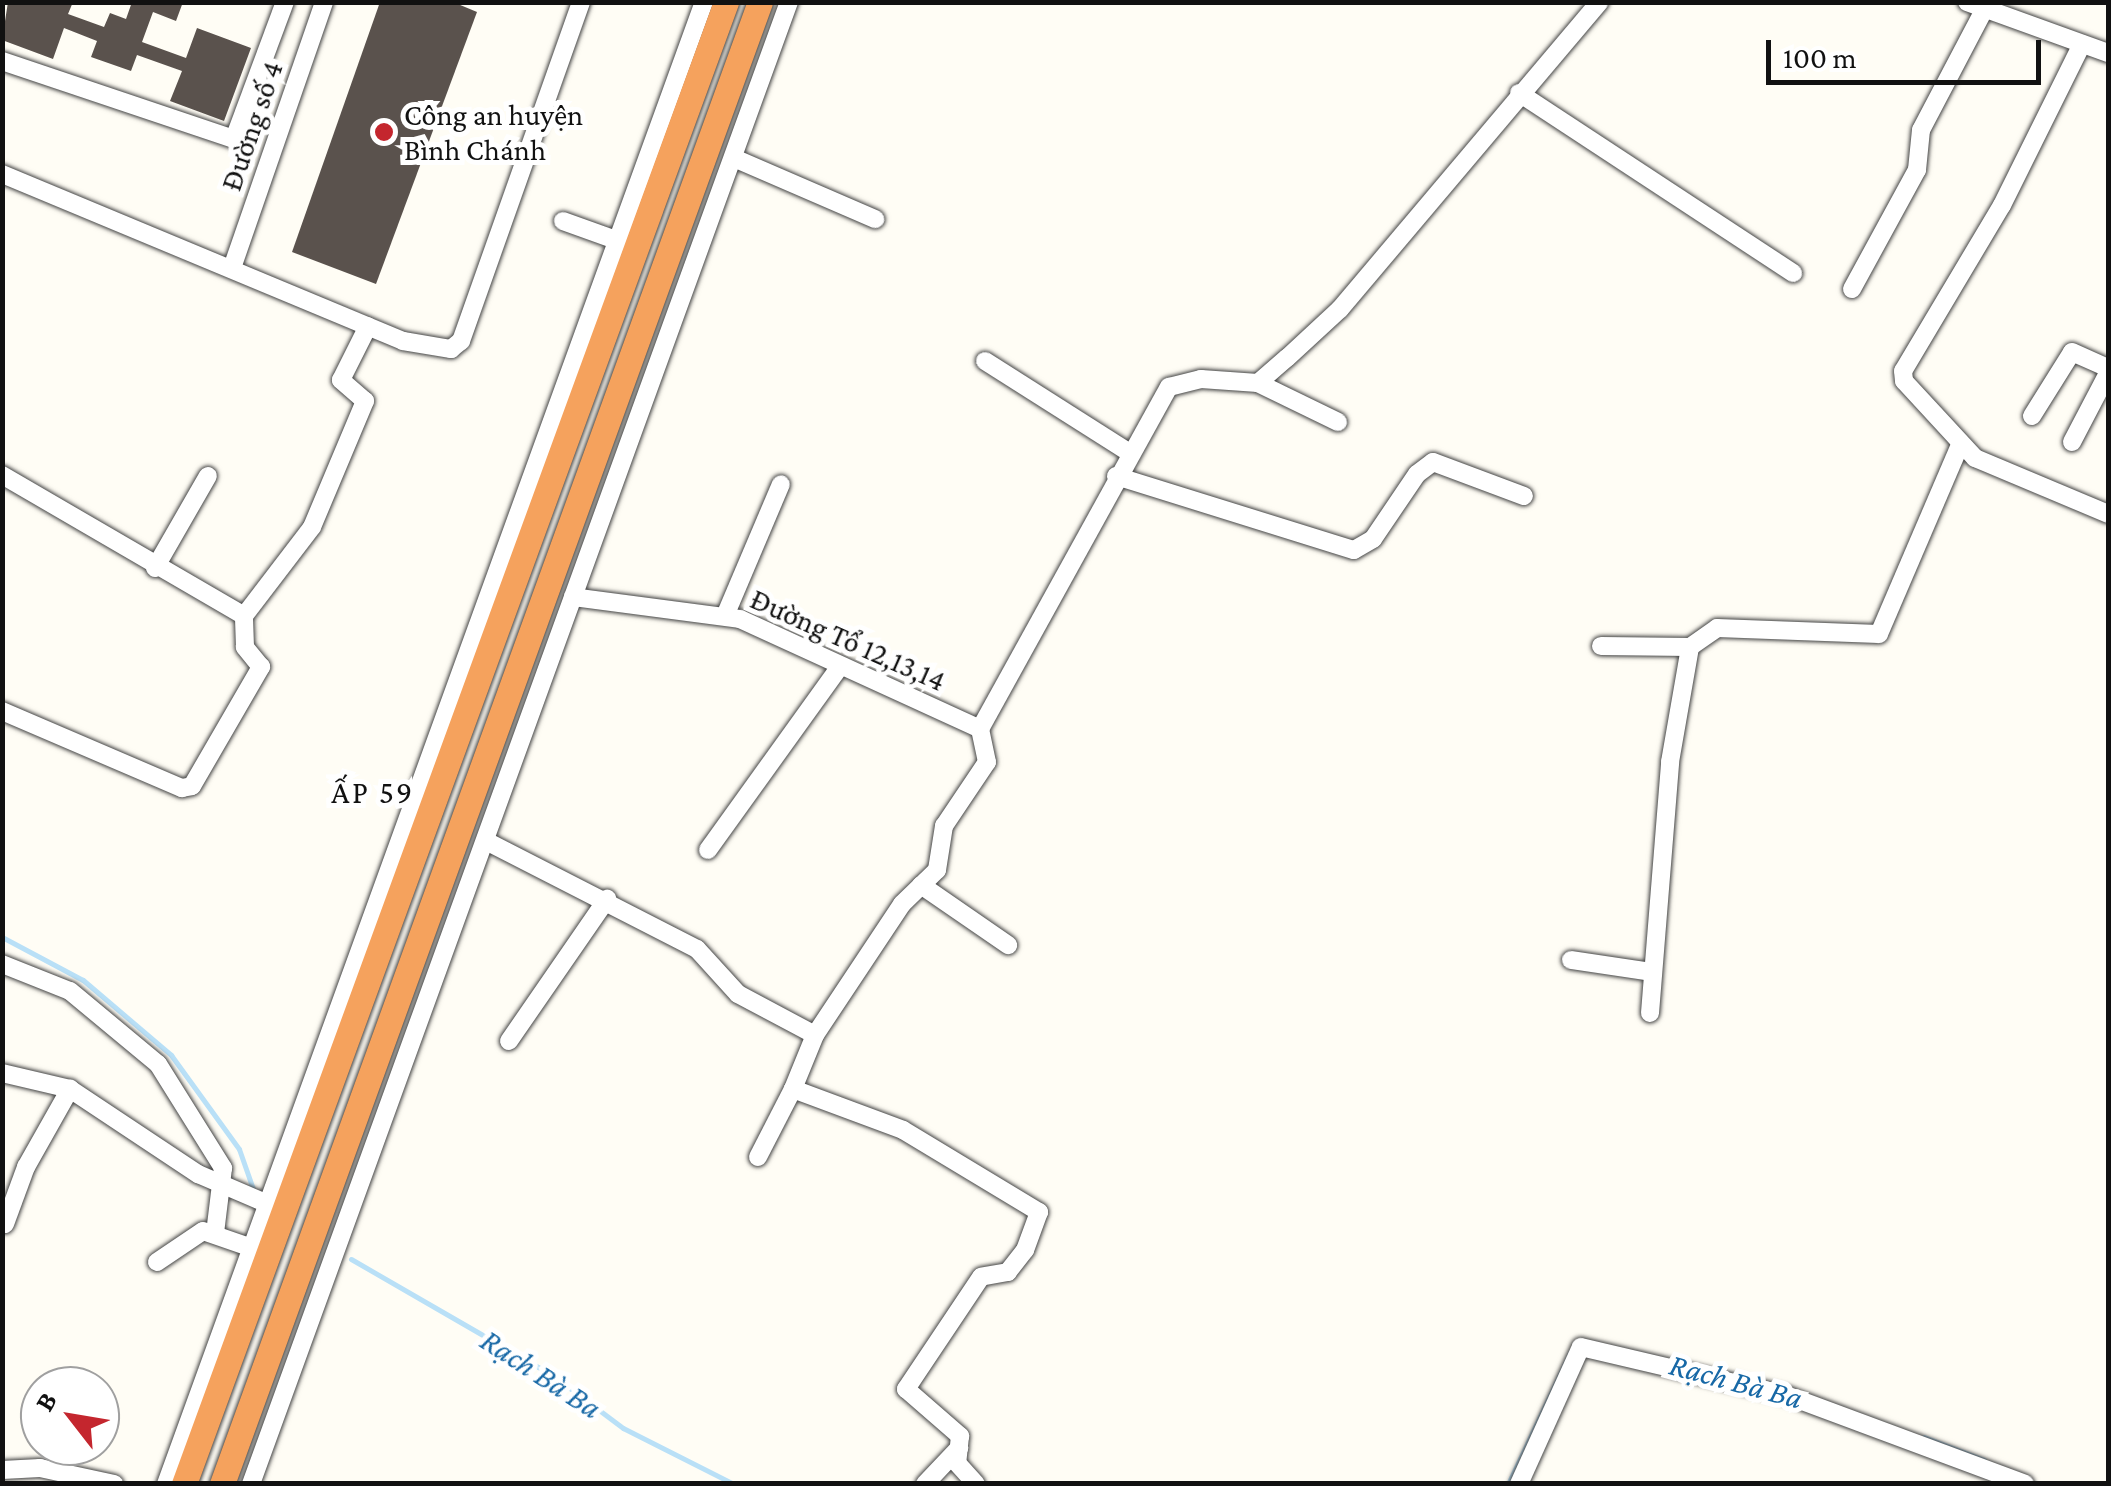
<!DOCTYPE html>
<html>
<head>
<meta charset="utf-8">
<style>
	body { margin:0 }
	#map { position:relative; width:2111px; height:1486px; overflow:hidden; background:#fffdf5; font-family:"Crimson Pro",serif }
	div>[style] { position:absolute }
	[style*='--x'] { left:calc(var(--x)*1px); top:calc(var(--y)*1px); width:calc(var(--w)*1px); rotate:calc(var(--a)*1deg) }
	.stream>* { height:5px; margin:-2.5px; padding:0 2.5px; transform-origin:2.5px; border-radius:2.5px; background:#b9e0f7 }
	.building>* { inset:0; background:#5a524d }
	.roads { filter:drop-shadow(0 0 2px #444) drop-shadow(0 0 2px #444) }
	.minor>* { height:18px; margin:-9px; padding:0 9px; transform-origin:9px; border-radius:9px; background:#fff }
	.highway>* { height:25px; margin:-12.5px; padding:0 12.5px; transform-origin:12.5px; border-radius:12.5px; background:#f5a25d }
	.dots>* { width:28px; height:28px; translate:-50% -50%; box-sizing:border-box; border:5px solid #fff; border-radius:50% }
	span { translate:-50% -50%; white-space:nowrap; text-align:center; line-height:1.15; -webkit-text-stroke:10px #fff; paint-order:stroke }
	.poi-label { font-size:30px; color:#111 }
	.left { translate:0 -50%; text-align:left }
	.street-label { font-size:30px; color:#111 }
	.neighbourhood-label { font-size:32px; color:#111; letter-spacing:2.5px }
	.water-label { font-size:32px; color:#1768a6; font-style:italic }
	.frame { position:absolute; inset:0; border:5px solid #111; pointer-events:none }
	.north { position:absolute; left:20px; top:1366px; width:100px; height:100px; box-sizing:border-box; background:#fff; border:2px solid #a0a0a0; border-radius:50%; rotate:301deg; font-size:28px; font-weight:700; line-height:40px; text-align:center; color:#111 }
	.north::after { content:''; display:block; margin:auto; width:35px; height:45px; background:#c4262e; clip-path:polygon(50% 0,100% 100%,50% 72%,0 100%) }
	.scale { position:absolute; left:1766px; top:40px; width:275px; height:45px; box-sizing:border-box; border:5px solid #111; border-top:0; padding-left:12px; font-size:30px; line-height:35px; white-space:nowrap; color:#111; -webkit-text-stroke:8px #fff; paint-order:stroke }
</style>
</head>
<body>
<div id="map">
	<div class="stream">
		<div style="--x:2;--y:937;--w:92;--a:28"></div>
		<div style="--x:83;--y:980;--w:116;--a:40.4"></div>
		<div style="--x:171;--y:1055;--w:116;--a:54.1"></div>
		<div style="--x:239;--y:1149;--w:42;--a:70.7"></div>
		<div style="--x:351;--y:1259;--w:236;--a:30"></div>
		<div style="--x:555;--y:1377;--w:85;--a:36.9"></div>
		<div style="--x:623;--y:1428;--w:124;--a:26.8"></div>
		<div style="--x:1924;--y:1437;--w:64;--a:21"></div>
		<div style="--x:1508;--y:1484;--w:147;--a:-64.7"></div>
	</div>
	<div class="building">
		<div style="clip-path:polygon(8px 2px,73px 2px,68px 14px,104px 27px,110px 13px,126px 19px,132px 2px,183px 2px,176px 21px,153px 12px,142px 42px,186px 58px,197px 28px,251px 48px,224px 121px,170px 101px,182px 71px,137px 55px,131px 71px,91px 57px,97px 41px,64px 28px,53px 59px,2px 40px)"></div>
		<div style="clip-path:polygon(380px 2px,453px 2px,477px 12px,376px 284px,292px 252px)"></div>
	</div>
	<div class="roads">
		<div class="minor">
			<div style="--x:1967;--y:2;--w:150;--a:19.9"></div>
			<div style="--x:2082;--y:44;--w:180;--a:116.4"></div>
			<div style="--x:2002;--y:205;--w:193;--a:120.8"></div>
			<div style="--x:1903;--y:371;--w:10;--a:84"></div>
			<div style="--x:1904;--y:381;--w:105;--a:47.3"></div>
			<div style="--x:1975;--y:458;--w:144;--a:22.8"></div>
			<div style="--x:2;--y:61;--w:245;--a:18.6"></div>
			<div style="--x:234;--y:139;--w:146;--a:-69.6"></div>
			<div style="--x:1519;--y:93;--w:328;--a:33.3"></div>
			<div style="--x:734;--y:158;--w:154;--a:23.4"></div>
			<div style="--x:2;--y:174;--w:434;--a:22.6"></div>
			<div style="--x:403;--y:341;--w:49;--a:9.5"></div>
			<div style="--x:451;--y:349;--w:13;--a:-39"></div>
			<div style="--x:461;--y:341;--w:360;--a:-70.5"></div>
			<div style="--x:563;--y:221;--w:59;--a:19.7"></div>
			<div style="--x:232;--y:268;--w:281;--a:-70.9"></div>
			<div style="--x:1852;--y:289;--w:136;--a:-61.4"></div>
			<div style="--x:1917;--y:170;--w:40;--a:-84.3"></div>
			<div style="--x:1921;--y:130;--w:136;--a:-62.3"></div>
			<div style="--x:985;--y:361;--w:172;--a:32.4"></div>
			<div style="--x:1258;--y:383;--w:89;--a:26"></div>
			<div style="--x:2032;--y:416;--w:75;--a:-58"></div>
			<div style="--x:2072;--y:352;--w:39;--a:24"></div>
			<div style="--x:2072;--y:442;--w:78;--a:-62.4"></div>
			<div style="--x:2;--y:475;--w:280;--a:30.2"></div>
			<div style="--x:1116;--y:476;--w:249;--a:17.3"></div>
			<div style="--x:1354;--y:550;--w:22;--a:-30"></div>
			<div style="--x:1373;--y:539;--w:78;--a:-55.9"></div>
			<div style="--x:1417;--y:474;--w:20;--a:-37"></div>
			<div style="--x:1433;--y:462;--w:97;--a:20.5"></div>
			<div style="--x:155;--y:568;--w:106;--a:-60.1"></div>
			<div style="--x:573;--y:597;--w:168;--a:7.5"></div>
			<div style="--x:740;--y:619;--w:264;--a:24.6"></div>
			<div style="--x:725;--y:616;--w:143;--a:-67"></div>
			<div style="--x:1601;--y:646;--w:89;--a:0.6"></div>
			<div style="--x:1690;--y:647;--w:33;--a:-35"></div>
			<div style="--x:1717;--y:628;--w:162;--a:2.1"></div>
			<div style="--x:1879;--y:634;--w:206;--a:-66.8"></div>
			<div style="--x:2;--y:711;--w:196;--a:23.2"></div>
			<div style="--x:182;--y:788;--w:10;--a:-11"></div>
			<div style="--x:192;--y:786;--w:138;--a:-59.9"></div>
			<div style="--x:261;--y:667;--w:26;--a:-129"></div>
			<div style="--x:245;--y:647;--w:31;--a:-92"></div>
			<div style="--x:244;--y:616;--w:112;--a:-52.6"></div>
			<div style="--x:312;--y:527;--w:137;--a:-67.2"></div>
			<div style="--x:365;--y:401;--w:32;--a:-139"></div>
			<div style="--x:341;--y:380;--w:60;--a:-63.4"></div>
			<div style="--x:486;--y:841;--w:237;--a:27.1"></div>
			<div style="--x:697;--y:949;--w:61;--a:47.7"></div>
			<div style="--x:738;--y:994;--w:87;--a:28"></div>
			<div style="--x:815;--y:1035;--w:157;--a:-56.4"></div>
			<div style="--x:902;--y:904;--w:49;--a:-44.2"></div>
			<div style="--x:937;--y:870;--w:45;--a:-81"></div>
			<div style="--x:944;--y:826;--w:77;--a:-56.1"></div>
			<div style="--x:987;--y:762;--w:34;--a:-102"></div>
			<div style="--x:980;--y:729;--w:391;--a:-61.1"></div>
			<div style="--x:1169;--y:387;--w:33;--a:-14"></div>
			<div style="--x:1201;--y:379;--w:57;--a:4"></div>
			<div style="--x:1258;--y:383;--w:38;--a:-41"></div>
			<div style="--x:1287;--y:358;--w:72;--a:-42.8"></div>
			<div style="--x:1340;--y:309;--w:402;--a:-49.8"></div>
			<div style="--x:708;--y:850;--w:226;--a:-54.3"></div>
			<div style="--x:921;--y:885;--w:106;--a:34.6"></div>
			<div style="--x:1571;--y:960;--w:82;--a:8.4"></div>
			<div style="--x:2;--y:964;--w:73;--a:21.7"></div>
			<div style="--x:70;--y:991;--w:114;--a:39.7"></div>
			<div style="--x:158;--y:1064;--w:123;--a:58"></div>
			<div style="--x:223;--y:1168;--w:65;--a:97"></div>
			<div style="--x:1650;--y:1013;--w:252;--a:-85.4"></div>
			<div style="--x:1670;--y:762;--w:117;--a:-80.1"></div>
			<div style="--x:815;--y:1035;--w:58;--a:112.2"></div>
			<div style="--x:793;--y:1089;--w:117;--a:20.4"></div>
			<div style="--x:903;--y:1130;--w:159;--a:31.1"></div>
			<div style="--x:1039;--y:1212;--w:40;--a:110.2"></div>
			<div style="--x:1025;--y:1250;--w:28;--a:128"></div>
			<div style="--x:1008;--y:1272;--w:27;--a:170"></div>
			<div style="--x:981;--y:1277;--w:135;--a:123.8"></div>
			<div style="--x:906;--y:1389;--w:72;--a:41"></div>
			<div style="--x:960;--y:1436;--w:27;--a:96"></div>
			<div style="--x:957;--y:1463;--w:28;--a:48"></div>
			<div style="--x:509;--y:1041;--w:173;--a:-55.4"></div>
			<div style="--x:2;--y:1073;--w:70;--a:13.2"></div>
			<div style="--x:70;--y:1089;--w:154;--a:33.6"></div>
			<div style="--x:198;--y:1174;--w:76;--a:23.2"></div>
			<div style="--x:758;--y:1157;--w:76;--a:-62.8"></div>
			<div style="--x:5;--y:1224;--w:61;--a:-69.8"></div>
			<div style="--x:26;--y:1167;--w:90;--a:-60.6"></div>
			<div style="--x:157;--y:1262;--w:55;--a:-34"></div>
			<div style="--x:203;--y:1231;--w:52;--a:19.1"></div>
			<div style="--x:2;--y:1470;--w:38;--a:-3"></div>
			<div style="--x:40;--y:1468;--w:76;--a:12.2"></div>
			<div style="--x:166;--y:1484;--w:1577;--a:-70.05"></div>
			<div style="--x:251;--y:1484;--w:1577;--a:-70.05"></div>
			<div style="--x:925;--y:1484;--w:50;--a:-46.6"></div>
			<div style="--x:1519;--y:1484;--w:150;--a:-65.7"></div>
			<div style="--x:1581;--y:1347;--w:211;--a:13.2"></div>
			<div style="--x:1786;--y:1395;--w:255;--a:20.4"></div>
		</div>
		<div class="highway">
			<div style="--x:184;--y:1484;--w:1578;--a:-69.91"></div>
			<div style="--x:222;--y:1484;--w:1577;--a:-70.05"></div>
		</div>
	</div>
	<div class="dots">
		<div style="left:384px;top:132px;background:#c4262e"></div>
	</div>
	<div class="poi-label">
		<span class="left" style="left:404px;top:132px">Công an huyện<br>Bình Chánh</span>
	</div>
	<div class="street-label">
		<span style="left:252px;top:126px;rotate:-71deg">Đường số 4</span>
		<span style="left:848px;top:640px;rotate:24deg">Đường Tổ 12,13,14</span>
	</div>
	<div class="neighbourhood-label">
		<span style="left:373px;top:792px">ẤP 59</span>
	</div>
	<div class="water-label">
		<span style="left:541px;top:1374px;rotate:33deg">Rạch Bà Ba</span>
		<span style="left:1736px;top:1381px;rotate:15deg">Rạch Bà Ba</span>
	</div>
	<div class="frame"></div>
	<div class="north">B</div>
	<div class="scale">100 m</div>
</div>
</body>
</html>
